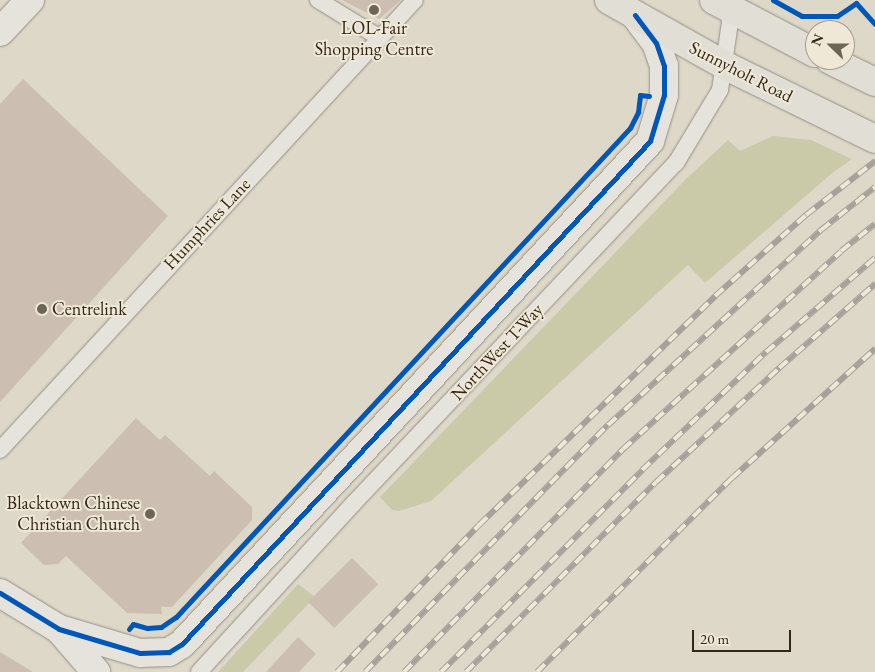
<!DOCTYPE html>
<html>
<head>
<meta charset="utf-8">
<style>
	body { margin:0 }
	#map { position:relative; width:875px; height:672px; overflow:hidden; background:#ded8c9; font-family:"EB Garamond",serif }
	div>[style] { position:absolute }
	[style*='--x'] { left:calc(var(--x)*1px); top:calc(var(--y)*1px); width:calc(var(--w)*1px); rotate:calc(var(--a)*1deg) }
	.green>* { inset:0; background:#cacaa9 }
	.building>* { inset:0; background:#ccbfb2; transform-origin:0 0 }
	.roads { filter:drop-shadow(0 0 1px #948f85) drop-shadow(0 0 1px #948f85) }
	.lane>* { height:16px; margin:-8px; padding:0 8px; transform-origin:8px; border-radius:8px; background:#e6e3dc }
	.street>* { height:28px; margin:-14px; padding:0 14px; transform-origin:14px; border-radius:14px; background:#e6e3dc }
	.primary>* { height:28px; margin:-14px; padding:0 14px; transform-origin:14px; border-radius:14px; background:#e1ded5 }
	.rail>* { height:5.5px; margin-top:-2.75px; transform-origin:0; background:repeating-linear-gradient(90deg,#efe8d7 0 11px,#a6a29b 0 22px); box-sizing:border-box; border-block:1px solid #a6a29b }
	.cycleway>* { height:5px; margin:-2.5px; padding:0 2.5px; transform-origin:2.5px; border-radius:2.5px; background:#0057b8 }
	.dots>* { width:14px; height:14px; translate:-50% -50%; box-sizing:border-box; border:2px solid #efe8d7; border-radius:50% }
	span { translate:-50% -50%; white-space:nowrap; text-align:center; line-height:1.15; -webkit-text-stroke:4px #efe8d7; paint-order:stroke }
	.poi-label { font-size:18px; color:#33271a }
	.left { translate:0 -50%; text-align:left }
	.right { translate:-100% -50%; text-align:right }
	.street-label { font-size:18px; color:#33271a }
	.north { position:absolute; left:805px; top:20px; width:50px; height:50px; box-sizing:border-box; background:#efe8d7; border:1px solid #a49b8b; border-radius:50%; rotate:292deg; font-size:14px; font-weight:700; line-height:20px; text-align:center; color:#33271a }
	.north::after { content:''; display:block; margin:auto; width:18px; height:22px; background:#6f6557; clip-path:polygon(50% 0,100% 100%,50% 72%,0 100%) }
	.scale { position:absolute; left:692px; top:630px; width:99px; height:22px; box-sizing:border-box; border:2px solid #33271a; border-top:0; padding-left:6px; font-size:15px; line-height:18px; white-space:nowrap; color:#33271a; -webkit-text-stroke:4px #efe8d7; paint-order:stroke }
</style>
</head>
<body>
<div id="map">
	<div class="green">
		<div style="clip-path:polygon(773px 136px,811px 140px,852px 159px,831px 174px,705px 283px,688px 265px,431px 501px,399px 511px,392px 510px,380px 497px,686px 179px,728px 140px,740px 151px)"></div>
		<div style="clip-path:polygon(298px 584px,315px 597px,243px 672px,218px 672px)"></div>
	</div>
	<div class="building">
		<div style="clip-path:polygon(342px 0,401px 0,379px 19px)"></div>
		<div style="clip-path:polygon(23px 79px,168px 216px,0 402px,0 104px)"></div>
		<div style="clip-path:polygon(136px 418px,160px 440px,165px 435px,210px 476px,214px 471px,252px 507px,252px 520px,172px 607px,161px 607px,162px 614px,127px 613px,66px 556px,58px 564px,44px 565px,21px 543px)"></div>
		<div style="left:352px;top:558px;width:37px;height:62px;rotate:45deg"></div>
		<div style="clip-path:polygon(298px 637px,316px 654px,299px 672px,266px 672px)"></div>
		<div style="clip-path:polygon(0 652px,33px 672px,0 672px)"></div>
	</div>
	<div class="roads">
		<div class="lane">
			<div style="--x:318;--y:0;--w:73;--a:31.5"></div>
			<div style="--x:0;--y:450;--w:612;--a:-47.32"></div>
			<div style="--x:199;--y:672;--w:228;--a:-47.5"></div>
			<div style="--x:353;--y:504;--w:470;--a:-46.6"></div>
			<div style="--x:676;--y:163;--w:85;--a:-58.9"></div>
			<div style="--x:720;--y:90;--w:69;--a:-81.6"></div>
			<div style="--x:730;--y:22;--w:19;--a:-99"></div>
		</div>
		<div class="street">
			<div style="--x:0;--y:32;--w:44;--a:-46.8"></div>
			<div style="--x:0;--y:593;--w:69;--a:31.4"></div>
			<div style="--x:59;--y:629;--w:84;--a:16.5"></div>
			<div style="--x:140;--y:653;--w:29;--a:-2"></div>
			<div style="--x:169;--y:652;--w:15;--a:-32"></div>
			<div style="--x:182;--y:644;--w:687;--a:-47.06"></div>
			<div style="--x:650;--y:141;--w:48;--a:-73.1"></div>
			<div style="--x:664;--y:95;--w:29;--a:-90"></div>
			<div style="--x:664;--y:66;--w:24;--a:-109"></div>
			<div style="--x:656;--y:43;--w:35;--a:-127"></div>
			<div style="--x:59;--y:629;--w:57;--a:49.3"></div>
		</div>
		<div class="primary">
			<div style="--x:609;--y:0;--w:134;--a:29.4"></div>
			<div style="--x:726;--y:66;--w:166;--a:26.1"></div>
			<div style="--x:714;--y:0;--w:114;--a:27.7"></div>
			<div style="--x:830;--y:60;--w:50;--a:26.1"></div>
		</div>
	</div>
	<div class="rail">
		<div style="--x:337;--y:672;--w:204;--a:-46"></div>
		<div style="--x:479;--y:525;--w:329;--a:-44.1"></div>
		<div style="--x:715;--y:296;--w:122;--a:-41.7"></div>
		<div style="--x:806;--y:215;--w:88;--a:-38"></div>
		<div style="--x:365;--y:672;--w:346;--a:-45.5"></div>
		<div style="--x:608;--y:425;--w:289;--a:-42.5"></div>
		<div style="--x:821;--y:230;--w:69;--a:-38.5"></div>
		<div style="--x:404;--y:672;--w:313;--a:-45.5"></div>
		<div style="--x:623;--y:449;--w:294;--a:-42.2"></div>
		<div style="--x:841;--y:251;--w:43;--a:-38.5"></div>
		<div style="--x:441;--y:672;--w:285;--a:-45.1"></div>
		<div style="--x:642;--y:470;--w:171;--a:-43.6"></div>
		<div style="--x:766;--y:352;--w:144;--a:-40.8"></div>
		<div style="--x:466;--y:672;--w:269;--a:-45"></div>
		<div style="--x:656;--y:482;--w:168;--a:-42.8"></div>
		<div style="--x:779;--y:368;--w:128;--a:-41.2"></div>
		<div style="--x:537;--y:672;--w:275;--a:-44.9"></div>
		<div style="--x:732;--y:478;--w:193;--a:-42.1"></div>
	</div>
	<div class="cycleway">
		<div style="--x:773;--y:0;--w:33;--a:29"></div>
		<div style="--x:802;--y:16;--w:35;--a:0"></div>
		<div style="--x:837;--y:16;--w:23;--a:-34"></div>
		<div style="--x:856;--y:3;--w:28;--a:48"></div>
		<div style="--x:0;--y:593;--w:69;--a:31.4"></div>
		<div style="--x:59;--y:629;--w:84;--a:16.5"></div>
		<div style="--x:140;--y:653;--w:29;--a:-2"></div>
		<div style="--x:169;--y:652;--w:15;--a:-32"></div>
		<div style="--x:182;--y:644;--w:687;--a:-47.06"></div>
		<div style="--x:650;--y:141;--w:48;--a:-73.1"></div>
		<div style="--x:664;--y:95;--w:29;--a:-90"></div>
		<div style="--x:664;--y:66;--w:24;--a:-109"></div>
		<div style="--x:656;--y:43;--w:35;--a:-127"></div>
		<div style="--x:129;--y:629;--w:6;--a:-51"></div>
		<div style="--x:133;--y:624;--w:15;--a:16"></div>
		<div style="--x:147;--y:628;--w:14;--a:-4"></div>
		<div style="--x:161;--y:627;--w:18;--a:-34"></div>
		<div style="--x:176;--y:617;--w:667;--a:-47.13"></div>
		<div style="--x:630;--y:128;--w:18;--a:-63"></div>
		<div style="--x:638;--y:112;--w:17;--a:-83"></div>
		<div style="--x:640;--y:95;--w:9;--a:6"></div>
	</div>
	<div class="dots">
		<div style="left:374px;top:10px;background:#6f6557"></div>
		<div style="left:42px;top:309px;background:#6f6557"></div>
		<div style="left:150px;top:514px;background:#6f6557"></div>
	</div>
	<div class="poi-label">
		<span style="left:374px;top:39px">LOL-Fair<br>Shopping Centre</span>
		<span class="left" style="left:52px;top:309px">Centrelink</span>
		<span class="right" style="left:140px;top:514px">Blacktown Chinese<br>Christian Church</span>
	</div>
	<div class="street-label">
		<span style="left:741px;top:72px;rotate:27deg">Sunnyholt Road</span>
		<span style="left:207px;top:224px;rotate:-47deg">Humphries Lane</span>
		<span style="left:497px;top:352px;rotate:-47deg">NorthWest T-Way</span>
	</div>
	<div class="north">N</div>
	<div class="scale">20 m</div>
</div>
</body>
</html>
